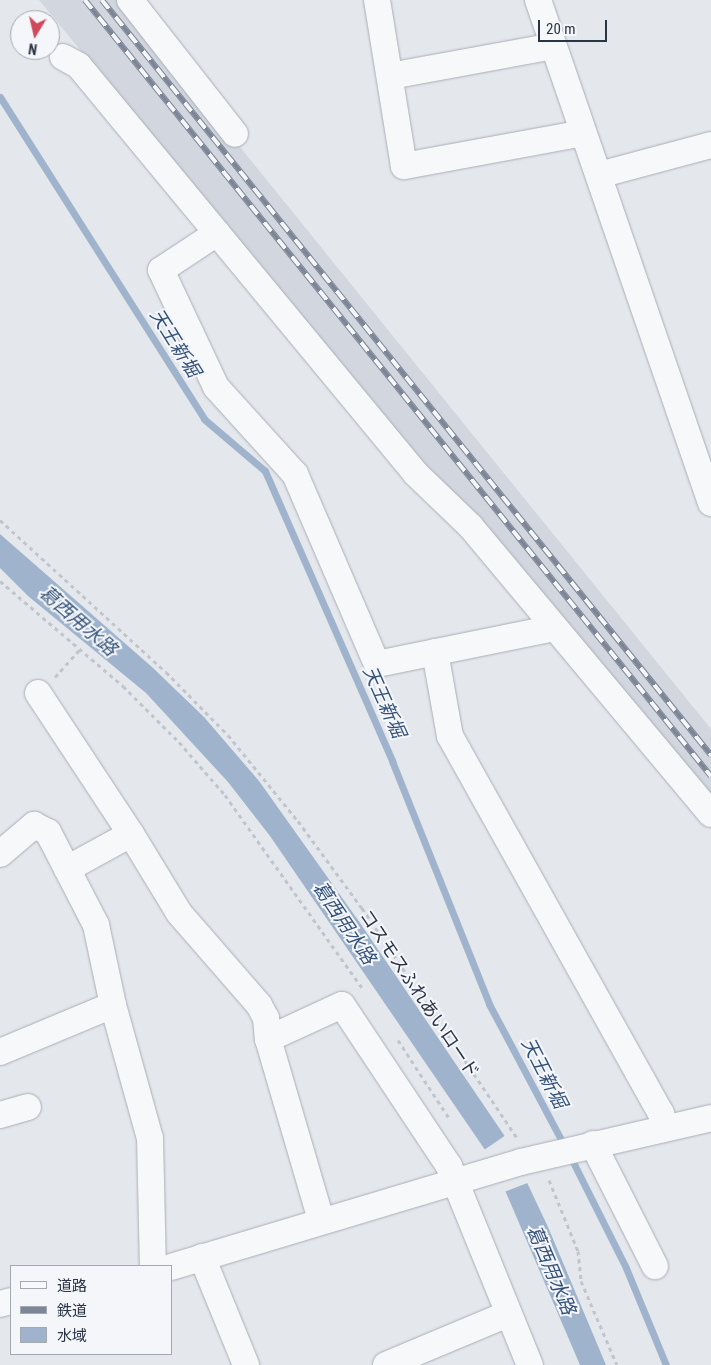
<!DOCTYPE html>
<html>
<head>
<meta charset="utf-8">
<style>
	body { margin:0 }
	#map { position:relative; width:711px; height:1365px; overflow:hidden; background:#e4e7ec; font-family:"Roboto Condensed","Noto Sans JP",sans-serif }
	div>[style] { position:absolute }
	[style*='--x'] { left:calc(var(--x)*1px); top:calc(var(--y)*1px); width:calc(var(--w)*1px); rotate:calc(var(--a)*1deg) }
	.built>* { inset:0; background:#d2d6de }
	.water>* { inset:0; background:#9fb4cc }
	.pier>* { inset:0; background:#e4e7ec }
	.stream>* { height:7px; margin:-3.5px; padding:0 3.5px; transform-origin:3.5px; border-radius:3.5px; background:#9fb4cc }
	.path>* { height:3px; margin-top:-1.5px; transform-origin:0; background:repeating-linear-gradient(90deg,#c2c5cb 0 4px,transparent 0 8px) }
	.roads { filter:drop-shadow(0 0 1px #a9aeb7) drop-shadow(0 0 1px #a9aeb7) }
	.minor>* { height:26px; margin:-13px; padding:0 13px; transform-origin:13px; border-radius:13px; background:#f7f8fa }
	.rail>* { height:5.5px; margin-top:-2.75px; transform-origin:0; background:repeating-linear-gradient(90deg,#f4f6f9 0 11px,#7d8696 0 22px); box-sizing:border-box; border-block:1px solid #7d8696 }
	span { translate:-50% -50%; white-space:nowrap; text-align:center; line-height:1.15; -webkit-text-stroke:4px #f4f6f9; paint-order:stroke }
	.street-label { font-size:18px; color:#2b3445 }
	.water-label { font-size:19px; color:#34527a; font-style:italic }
	.legend { position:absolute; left:10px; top:1265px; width:162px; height:90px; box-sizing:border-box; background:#f4f6f9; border:1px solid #a4a8b1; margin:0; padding:6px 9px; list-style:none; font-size:15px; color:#2b3445 }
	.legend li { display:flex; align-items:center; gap:10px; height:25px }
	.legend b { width:25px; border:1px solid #a4a8b1 }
	.north { position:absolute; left:10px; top:10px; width:50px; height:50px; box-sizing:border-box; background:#f4f6f9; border:1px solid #a4a8b1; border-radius:50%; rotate:189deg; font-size:14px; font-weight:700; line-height:20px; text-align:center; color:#2b3445 }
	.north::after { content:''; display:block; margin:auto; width:18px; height:22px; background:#d1495b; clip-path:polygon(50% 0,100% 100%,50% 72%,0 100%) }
	.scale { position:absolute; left:538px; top:20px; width:69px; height:22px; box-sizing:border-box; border:2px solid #2b3445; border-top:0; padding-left:6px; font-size:15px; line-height:18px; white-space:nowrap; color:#2b3445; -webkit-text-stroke:4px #f4f6f9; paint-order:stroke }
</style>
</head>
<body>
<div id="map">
	<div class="built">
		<div style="clip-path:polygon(39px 0,121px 0,711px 729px,711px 799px,425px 467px)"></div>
	</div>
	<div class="water">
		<div style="clip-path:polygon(0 534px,152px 667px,204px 717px,259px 781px,360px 923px,506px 1138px,548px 1227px,606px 1365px,580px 1365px,492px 1160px,270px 836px,228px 782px,146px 693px,28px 596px,0 568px)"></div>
	</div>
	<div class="pier">
		<div style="clip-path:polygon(506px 1135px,530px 1182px,504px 1192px,484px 1150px)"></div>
	</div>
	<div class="stream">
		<div style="--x:0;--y:97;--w:381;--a:57.6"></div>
		<div style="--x:204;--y:419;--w:80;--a:40.4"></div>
		<div style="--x:265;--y:471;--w:317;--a:66.3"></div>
		<div style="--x:392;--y:761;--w:262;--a:68.2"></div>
		<div style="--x:489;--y:1004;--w:162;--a:62"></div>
		<div style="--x:570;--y:1156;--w:125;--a:63.4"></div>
		<div style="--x:626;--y:1268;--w:105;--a:67.6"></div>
	</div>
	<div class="path">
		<div style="--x:0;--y:520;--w:225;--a:42.5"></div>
		<div style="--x:166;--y:672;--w:88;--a:45.5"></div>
		<div style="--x:228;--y:735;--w:111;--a:50.9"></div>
		<div style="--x:298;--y:821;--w:108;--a:53.7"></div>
		<div style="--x:362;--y:908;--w:277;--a:56"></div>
		<div style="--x:0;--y:581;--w:162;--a:40.5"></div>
		<div style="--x:123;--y:686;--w:79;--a:45"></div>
		<div style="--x:179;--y:742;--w:70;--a:49"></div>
		<div style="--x:225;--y:795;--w:237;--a:54.6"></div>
		<div style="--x:55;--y:677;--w:38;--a:-48"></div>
		<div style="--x:398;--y:1040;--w:93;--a:56.8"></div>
		<div style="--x:549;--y:1180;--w:77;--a:67.8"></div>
		<div style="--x:578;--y:1251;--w:30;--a:84"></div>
		<div style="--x:581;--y:1281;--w:91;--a:66.8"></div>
	</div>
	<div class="roads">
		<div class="minor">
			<div style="--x:130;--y:0;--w:170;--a:51.9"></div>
			<div style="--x:377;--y:0;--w:168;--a:80.8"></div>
			<div style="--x:404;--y:166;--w:182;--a:-10.4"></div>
			<div style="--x:538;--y:0;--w:532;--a:71.02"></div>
			<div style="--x:63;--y:57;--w:18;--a:29"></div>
			<div style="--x:79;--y:66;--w:529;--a:50.44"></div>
			<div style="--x:416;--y:474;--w:76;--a:43.9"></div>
			<div style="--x:471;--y:527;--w:374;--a:50.1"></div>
			<div style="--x:390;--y:76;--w:166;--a:-10.4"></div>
			<div style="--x:599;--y:175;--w:116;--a:-15"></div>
			<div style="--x:217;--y:233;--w:67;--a:146.5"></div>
			<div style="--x:161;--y:270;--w:129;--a:64.8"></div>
			<div style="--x:216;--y:387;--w:118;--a:47.8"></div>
			<div style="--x:295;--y:474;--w:207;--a:66.7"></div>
			<div style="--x:377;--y:664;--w:181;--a:-11.5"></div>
			<div style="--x:435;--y:652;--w:85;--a:79.9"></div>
			<div style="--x:450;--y:736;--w:432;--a:60.8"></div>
			<div style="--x:661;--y:1113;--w:15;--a:74"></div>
			<div style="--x:38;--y:693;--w:169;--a:56.6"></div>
			<div style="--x:131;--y:834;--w:92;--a:58.7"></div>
			<div style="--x:179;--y:913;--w:122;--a:49"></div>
			<div style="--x:259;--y:1005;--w:15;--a:62"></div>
			<div style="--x:266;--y:1018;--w:21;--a:85"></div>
			<div style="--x:0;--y:854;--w:45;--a:-40.5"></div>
			<div style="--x:34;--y:825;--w:16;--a:27"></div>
			<div style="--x:48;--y:832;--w:105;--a:62.7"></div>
			<div style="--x:96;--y:925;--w:82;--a:78"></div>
			<div style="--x:113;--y:1005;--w:138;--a:74.5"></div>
			<div style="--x:150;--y:1138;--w:128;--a:88.7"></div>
			<div style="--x:67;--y:869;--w:73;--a:-28.7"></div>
			<div style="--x:0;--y:1052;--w:122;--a:-22.6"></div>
			<div style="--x:0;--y:1115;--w:29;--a:-16"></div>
			<div style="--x:593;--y:1144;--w:137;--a:63.1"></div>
			<div style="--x:321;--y:1220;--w:189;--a:-106.3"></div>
			<div style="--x:268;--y:1039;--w:81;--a:-24.7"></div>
			<div style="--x:342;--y:1005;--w:193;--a:56.4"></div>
			<div style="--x:449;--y:1166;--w:215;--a:67.9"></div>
			<div style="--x:202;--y:1257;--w:117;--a:67.8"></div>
			<div style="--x:171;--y:1267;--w:365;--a:-16.7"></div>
			<div style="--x:521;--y:1162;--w:195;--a:-13"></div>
			<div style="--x:0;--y:1304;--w:11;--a:-15"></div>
			<div style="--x:386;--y:1365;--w:132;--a:-22.7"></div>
		</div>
	</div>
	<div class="rail">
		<div style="--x:85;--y:0;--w:997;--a:51.11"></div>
		<div style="--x:102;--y:0;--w:970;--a:51.11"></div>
	</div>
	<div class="street-label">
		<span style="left:419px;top:994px;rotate:56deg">コスモスふれあいロード</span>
	</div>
	<div class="water-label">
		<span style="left:175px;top:343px;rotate:58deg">天王新堀</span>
		<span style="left:78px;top:621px;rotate:41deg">葛西用水路</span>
		<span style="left:384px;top:702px;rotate:66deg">天王新堀</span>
		<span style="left:344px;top:923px;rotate:56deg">葛西用水路</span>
		<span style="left:544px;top:1073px;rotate:63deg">天王新堀</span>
		<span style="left:551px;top:1270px;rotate:67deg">葛西用水路</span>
	</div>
	<ul class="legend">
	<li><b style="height:6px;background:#f7f8fa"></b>道路</li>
	<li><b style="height:6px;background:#7d8696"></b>鉄道</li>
	<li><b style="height:14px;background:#9fb4cc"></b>水域</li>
	</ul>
	<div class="north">N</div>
	<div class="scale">20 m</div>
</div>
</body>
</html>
